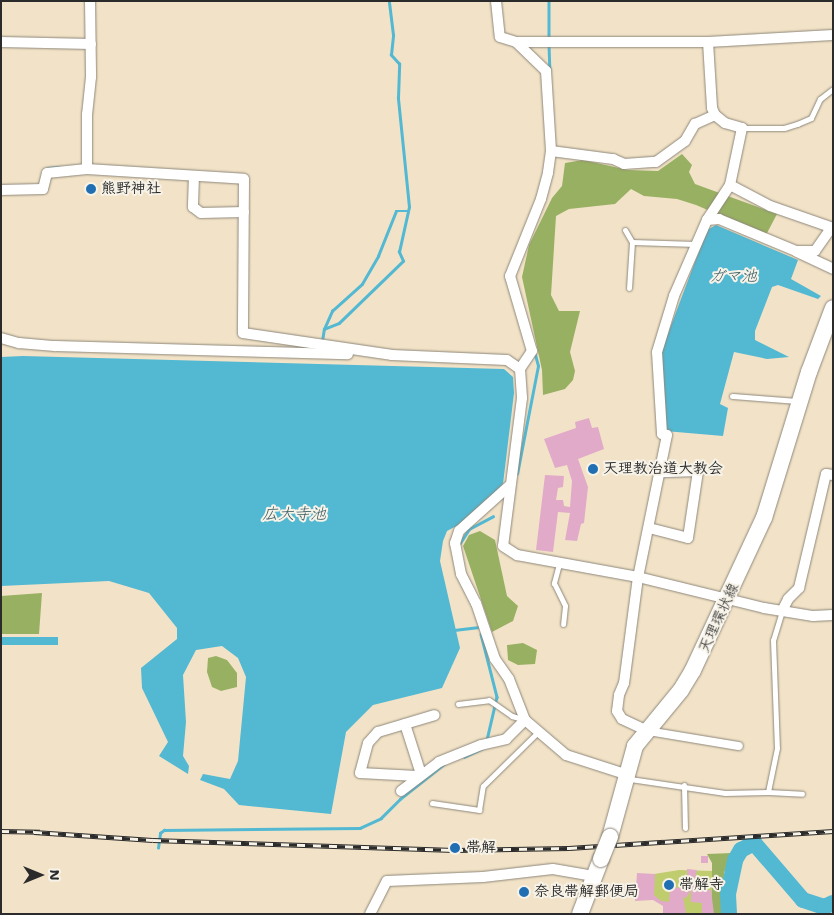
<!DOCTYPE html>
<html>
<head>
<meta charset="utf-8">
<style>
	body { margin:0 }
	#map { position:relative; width:834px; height:915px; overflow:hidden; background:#f2e3c8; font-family:"Shantell Sans","Klee One",sans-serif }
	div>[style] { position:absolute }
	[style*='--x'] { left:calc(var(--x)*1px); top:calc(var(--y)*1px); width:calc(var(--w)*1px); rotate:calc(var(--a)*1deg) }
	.green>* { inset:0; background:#c0cd6f }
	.forest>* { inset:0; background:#98b062 }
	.water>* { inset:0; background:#53b8d2; transform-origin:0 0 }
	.stream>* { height:2.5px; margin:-1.25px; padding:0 1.25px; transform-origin:1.25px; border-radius:1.25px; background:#53b8d2 }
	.river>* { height:16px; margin:-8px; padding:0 8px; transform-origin:8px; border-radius:8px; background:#53b8d2 }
	.building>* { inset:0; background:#e1aac8; transform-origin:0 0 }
	.roads { filter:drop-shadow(0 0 1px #8e877a) drop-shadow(0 0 1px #8e877a) }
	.service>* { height:5px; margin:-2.5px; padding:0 2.5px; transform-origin:2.5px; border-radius:2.5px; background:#fff }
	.pedestrian>* { height:8px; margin:-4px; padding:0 4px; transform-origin:4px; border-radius:4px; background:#fff }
	.minor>* { height:10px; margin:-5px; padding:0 5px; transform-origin:5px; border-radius:5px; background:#fff }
	.primary>* { height:16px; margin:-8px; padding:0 8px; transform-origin:8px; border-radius:8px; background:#fff }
	.rail>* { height:4.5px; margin-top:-2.25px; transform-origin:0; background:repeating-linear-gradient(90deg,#f7f3e8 0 8px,#2b2b2b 0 16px); box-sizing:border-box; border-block:1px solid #2b2b2b }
	.bridges { filter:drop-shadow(0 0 1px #8e877a) drop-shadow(0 0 1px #8e877a) }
	.primary-bridge>* { height:16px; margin:-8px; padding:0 8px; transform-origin:8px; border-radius:8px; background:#fff }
	.dots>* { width:14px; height:14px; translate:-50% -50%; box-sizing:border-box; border:2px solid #f7f3e8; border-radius:50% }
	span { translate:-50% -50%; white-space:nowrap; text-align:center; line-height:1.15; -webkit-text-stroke:4px #f7f3e8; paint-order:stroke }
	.poi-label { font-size:15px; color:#2b2b2b; font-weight:700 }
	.left { translate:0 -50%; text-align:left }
	.street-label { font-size:15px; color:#2b2b2b }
	.water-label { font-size:16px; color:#395c65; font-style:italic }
	.frame { position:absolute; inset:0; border:2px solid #2b2b2b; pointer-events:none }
	.north { position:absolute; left:15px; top:850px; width:50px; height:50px; -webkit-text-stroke:4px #f7f3e8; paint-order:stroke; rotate:90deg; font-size:14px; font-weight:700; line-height:20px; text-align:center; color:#2b2b2b }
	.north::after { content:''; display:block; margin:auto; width:18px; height:22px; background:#2b2b2b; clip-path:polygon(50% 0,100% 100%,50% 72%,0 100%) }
</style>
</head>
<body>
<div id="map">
	<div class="green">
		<div style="clip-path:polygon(679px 870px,714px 871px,713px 914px,681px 914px,652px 897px,654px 874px)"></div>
	</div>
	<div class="forest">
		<div style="clip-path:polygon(682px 154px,692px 165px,689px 172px,695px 184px,777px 214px,766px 235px,696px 205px,677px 199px,644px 196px,631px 189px,615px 204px,569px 209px,556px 216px,551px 295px,559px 311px,580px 311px,570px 352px,575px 371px,573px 380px,565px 389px,543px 395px,542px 370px,522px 277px,529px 245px,552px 198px,562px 186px,565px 163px,583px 160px,628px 170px,658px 171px)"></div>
		<div style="clip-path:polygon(480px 531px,495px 540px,507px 596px,518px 606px,513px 621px,492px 632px,463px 546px,469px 535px)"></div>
		<div style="clip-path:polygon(42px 593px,39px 634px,1px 634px,1px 596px)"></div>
		<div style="clip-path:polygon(523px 643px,537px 650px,535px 664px,518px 665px,508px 660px,507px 645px)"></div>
		<div style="clip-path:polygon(216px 656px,227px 660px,237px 673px,237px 687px,221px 691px,212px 687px,207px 672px,208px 658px)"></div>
		<div style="clip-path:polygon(732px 853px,724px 873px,723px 914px,712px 914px,712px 863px,707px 854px)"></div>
	</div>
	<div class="water">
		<div style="clip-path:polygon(716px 225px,798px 260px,791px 279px,821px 296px,818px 299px,778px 285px,772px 287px,755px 331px,755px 340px,789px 357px,767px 359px,734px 352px,720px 404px,728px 408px,723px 436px,665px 431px,661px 352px,707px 230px)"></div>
		<div style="clip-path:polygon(23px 356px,504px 369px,513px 377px,514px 393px,503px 484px,466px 521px,447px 531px,443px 541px,440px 561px,460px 648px,442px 688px,373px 705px,346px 732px,331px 814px,239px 805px,224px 789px,200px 780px,203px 774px,230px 779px,238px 761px,246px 677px,238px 658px,222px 646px,196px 650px,183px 675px,186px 722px,183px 756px,189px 766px,188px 774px,159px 756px,168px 742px,142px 688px,141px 668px,177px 639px,177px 628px,149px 593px,109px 581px,1px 586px,1px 357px)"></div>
		<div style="left:1px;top:637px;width:57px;height:8px"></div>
	</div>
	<div class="stream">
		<div style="--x:549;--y:1;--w:39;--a:90"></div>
		<div style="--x:549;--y:45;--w:25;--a:88"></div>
		<div style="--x:48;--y:168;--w:11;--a:-5"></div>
		<div style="--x:324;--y:329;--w:16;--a:-22"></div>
		<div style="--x:339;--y:323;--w:89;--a:-44.1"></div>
		<div style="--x:403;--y:261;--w:10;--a:-114"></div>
		<div style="--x:399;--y:252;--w:46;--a:-77.5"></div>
		<div style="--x:409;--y:207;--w:110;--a:-95.8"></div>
		<div style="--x:398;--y:98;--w:34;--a:-88"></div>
		<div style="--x:399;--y:64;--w:12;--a:-132"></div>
		<div style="--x:391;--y:55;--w:20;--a:-84"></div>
		<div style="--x:393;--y:35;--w:34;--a:-97"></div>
		<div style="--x:322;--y:341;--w:12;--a:-81"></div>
		<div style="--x:324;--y:329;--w:20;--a:-66"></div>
		<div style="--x:332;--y:311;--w:40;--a:-42"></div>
		<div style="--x:362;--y:284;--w:32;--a:-60"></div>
		<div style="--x:378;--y:256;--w:48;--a:-68.2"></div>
		<div style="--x:396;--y:211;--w:12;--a:0"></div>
		<div style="--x:517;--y:474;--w:110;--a:-79"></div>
		<div style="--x:538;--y:366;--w:11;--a:-105"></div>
		<div style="--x:460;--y:543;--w:17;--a:-57"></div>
		<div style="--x:469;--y:529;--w:27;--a:-28"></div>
		<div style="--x:454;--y:630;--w:25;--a:-7"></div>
		<div style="--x:481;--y:634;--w:65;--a:75.7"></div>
		<div style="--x:497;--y:697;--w:44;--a:103.1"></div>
		<div style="--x:464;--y:757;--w:19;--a:-25"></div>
		<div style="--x:158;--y:848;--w:15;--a:-82"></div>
		<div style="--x:160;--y:833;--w:5;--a:-37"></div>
		<div style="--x:164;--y:830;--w:196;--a:-0.6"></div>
		<div style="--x:360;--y:828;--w:23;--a:-25"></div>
		<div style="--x:381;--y:818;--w:27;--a:-45"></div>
		<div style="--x:400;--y:799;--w:56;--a:-38.5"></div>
	</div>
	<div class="river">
		<div style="--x:729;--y:914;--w:20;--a:-93"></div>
		<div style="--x:728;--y:894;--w:35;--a:-78"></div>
		<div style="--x:735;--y:860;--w:12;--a:-59"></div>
		<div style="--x:741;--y:850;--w:15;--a:-28"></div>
		<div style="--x:754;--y:843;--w:75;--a:49.3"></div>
		<div style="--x:803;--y:900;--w:22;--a:18"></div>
		<div style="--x:824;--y:907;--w:10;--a:-24"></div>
	</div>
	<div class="building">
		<div style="clip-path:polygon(589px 418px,592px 428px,598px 427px,604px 449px,578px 459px,588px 487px,584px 523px,581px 524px,577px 541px,565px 540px,570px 513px,558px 512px,553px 552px,536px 550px,545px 475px,564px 476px,563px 487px,558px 488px,556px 500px,563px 500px,564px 506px,570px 507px,572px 481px,567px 465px,555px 468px,544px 439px,576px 428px,575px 422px)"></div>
		<div style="left:701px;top:856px;width:7px;height:7px"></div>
		<div style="clip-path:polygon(687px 869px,697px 870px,693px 885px,705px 885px,705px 890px,711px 890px,714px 914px,702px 914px,702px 903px,691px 902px,691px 890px,686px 898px,683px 897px,686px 914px,663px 914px,663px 906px,653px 900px,635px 901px,637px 873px,655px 874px,654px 895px,661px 901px,669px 902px,670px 887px,683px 888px,683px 892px,688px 886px)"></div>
	</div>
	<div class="roads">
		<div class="service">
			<div style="--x:742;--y:128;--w:42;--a:0"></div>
			<div style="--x:784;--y:128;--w:14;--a:-17"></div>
			<div style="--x:797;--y:124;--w:15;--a:-23"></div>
			<div style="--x:811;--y:118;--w:21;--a:-65"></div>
			<div style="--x:820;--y:99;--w:16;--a:-38"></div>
			<div style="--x:625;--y:230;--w:14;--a:60"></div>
			<div style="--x:632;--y:242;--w:46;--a:93.7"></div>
			<div style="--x:632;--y:242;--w:64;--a:1.8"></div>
			<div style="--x:732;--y:396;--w:66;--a:4.3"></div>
			<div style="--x:559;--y:564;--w:20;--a:105"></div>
			<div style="--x:554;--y:583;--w:25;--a:64"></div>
			<div style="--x:565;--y:606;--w:18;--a:96"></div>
			<div style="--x:782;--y:611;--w:30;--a:107"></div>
			<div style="--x:773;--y:640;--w:108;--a:87.9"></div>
			<div style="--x:777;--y:748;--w:45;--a:101.6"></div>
			<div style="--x:768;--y:792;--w:34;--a:3"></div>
			<div style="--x:458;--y:704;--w:31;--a:-7"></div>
			<div style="--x:489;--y:700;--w:28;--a:35"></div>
			<div style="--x:512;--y:716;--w:14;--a:17"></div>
			<div style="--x:630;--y:779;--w:96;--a:8.4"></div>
			<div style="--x:725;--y:793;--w:43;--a:-1.3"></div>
			<div style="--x:684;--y:785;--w:43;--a:88.7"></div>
			<div style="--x:432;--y:803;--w:48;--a:8.5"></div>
			<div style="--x:479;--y:810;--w:24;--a:-81"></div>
			<div style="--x:483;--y:786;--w:77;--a:-44.5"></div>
		</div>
		<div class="pedestrian">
			<div style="--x:648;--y:731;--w:92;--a:9.4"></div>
		</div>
		<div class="minor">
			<div style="--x:90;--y:1;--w:76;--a:89.2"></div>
			<div style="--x:91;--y:77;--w:37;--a:96"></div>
			<div style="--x:87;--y:114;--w:55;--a:90"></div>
			<div style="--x:87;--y:169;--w:157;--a:3.6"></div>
			<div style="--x:244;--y:179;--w:154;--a:90.4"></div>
			<div style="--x:243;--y:333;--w:151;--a:8.4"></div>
			<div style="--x:392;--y:355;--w:115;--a:2.5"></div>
			<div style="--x:507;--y:360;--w:16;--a:35"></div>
			<div style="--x:520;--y:369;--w:29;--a:86"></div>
			<div style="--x:522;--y:398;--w:149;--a:97.3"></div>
			<div style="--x:503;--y:546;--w:17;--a:33"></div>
			<div style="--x:517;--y:555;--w:123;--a:10.3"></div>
			<div style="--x:638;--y:577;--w:130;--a:13.8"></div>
			<div style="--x:764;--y:608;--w:50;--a:9.3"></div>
			<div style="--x:813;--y:616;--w:20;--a:-3"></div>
			<div style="--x:496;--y:1;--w:36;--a:84"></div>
			<div style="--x:500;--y:37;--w:17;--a:17"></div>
			<div style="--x:516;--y:42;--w:42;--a:44"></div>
			<div style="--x:546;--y:71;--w:80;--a:86.4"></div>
			<div style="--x:551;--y:151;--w:22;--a:98"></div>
			<div style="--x:548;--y:173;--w:27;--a:105"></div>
			<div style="--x:541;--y:199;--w:83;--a:111.9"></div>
			<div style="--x:510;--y:276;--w:78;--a:73.7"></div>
			<div style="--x:532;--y:351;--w:22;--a:124"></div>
			<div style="--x:1;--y:42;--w:90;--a:1.3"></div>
			<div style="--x:516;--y:42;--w:192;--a:0"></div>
			<div style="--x:708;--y:42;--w:125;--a:-3.2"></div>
			<div style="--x:708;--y:42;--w:66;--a:86.5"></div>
			<div style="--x:712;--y:108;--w:8;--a:67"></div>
			<div style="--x:551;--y:151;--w:63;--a:7.4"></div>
			<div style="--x:613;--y:159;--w:12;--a:24"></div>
			<div style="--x:624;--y:164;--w:32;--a:-4"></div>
			<div style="--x:656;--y:162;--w:36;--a:-36"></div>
			<div style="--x:685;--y:141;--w:20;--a:-60"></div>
			<div style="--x:695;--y:124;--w:22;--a:-24"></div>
			<div style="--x:715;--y:115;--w:13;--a:39"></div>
			<div style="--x:725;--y:123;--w:18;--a:16"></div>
			<div style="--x:742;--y:128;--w:58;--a:101.9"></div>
			<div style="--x:730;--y:185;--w:42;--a:123.3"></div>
			<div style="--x:707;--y:220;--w:83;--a:113.5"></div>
			<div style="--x:674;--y:296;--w:59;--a:106.9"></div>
			<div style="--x:657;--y:352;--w:82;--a:86.5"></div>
			<div style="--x:662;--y:434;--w:5;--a:11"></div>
			<div style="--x:667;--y:435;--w:145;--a:101.5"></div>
			<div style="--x:638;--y:577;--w:107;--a:97.5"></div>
			<div style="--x:624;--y:683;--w:13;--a:113"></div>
			<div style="--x:619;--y:695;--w:16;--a:97"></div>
			<div style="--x:617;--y:711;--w:9;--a:58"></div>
			<div style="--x:622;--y:719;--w:26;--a:25"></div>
			<div style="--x:194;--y:176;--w:31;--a:92"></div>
			<div style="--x:193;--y:207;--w:10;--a:37"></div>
			<div style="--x:201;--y:213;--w:43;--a:-1.3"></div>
			<div style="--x:730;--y:185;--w:45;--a:27.7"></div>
			<div style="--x:770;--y:206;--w:67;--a:19.2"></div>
			<div style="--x:1;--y:190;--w:42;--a:-1.4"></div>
			<div style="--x:43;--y:189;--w:16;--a:-76"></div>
			<div style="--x:47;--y:173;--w:40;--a:-5.7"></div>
			<div style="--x:707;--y:220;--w:12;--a:-5"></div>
			<div style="--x:719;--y:219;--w:83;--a:22.6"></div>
			<div style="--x:796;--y:251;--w:19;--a:0"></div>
			<div style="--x:815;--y:251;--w:28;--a:-55"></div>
			<div style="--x:797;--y:252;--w:40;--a:25"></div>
			<div style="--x:1;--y:338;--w:19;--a:16"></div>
			<div style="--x:19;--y:343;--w:36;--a:5"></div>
			<div style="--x:55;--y:346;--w:293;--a:1.6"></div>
			<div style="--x:509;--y:486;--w:67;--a:138"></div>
			<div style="--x:459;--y:531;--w:13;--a:108"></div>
			<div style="--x:455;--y:543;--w:32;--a:79"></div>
			<div style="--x:461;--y:574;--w:33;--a:63"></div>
			<div style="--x:476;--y:603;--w:59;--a:71.3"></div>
			<div style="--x:495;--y:659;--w:24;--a:55"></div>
			<div style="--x:509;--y:679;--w:44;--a:68.7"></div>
			<div style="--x:525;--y:720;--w:54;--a:40.5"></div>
			<div style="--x:566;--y:755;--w:62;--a:17.9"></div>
			<div style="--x:649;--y:528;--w:40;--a:14.4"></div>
			<div style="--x:688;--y:538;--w:68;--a:-81.5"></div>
			<div style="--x:698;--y:471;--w:37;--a:178"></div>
			<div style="--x:782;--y:611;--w:13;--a:-63"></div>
			<div style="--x:788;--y:599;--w:16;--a:-45"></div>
			<div style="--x:799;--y:588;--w:117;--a:-76.7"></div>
			<div style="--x:826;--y:474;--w:7;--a:8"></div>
			<div style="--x:405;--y:724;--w:52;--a:72.3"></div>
			<div style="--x:417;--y:776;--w:57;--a:-177"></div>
			<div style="--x:360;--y:773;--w:31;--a:-75"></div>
			<div style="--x:368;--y:743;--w:15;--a:-48"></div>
			<div style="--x:378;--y:732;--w:59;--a:-16.6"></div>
			<div style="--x:401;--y:791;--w:48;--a:-37.3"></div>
			<div style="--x:439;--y:762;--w:45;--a:-22"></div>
			<div style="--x:481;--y:745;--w:26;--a:-13"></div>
			<div style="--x:506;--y:739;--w:27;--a:-45"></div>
			<div style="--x:370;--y:914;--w:37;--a:-63"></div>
			<div style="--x:387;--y:881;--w:96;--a:-2.4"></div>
			<div style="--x:483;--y:877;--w:70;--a:-6.5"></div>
			<div style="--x:553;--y:869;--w:41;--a:9.9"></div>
		</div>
		<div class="primary">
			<div style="--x:610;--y:837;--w:94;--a:-74.6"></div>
			<div style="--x:635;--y:746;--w:72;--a:-50.6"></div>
			<div style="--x:681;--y:690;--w:23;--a:-59"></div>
			<div style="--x:693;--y:670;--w:168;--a:-65"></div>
			<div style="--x:764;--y:518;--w:153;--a:-72.9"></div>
			<div style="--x:809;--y:372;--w:68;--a:-69.4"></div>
			<div style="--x:580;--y:914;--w:59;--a:-69.1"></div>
		</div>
	</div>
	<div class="rail">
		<div style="--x:1;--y:831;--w:39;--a:1"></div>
		<div style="--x:34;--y:832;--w:119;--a:3.8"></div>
		<div style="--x:153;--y:840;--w:302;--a:1.9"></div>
		<div style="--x:455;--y:850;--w:114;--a:-1"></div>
		<div style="--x:569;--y:848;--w:265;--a:-3.7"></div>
	</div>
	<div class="bridges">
		<div class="primary-bridge">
			<div style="--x:601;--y:859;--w:24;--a:-68"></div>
		</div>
	</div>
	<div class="dots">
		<div style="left:91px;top:189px;background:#1f6fb2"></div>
		<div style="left:593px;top:469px;background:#1f6fb2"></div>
		<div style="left:455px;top:848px;background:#1f6fb2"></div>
		<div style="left:669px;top:885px;background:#1f6fb2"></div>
		<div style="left:524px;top:892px;background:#1f6fb2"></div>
	</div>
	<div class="poi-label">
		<span class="left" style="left:101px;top:189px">熊野神社</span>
		<span class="left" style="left:603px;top:469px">天理教治道大教会</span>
		<span class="left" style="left:466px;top:848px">帯解</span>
		<span class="left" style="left:679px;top:885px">帯解寺</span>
		<span class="left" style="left:534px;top:892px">奈良帯解郵便局</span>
	</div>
	<div class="street-label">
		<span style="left:719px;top:618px;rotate:-65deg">天理環状線</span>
	</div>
	<div class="water-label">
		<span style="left:733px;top:276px">ガマ池</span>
		<span style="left:294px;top:514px">広大寺池</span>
	</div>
	<div class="frame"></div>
	<div class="north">N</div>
</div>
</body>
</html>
